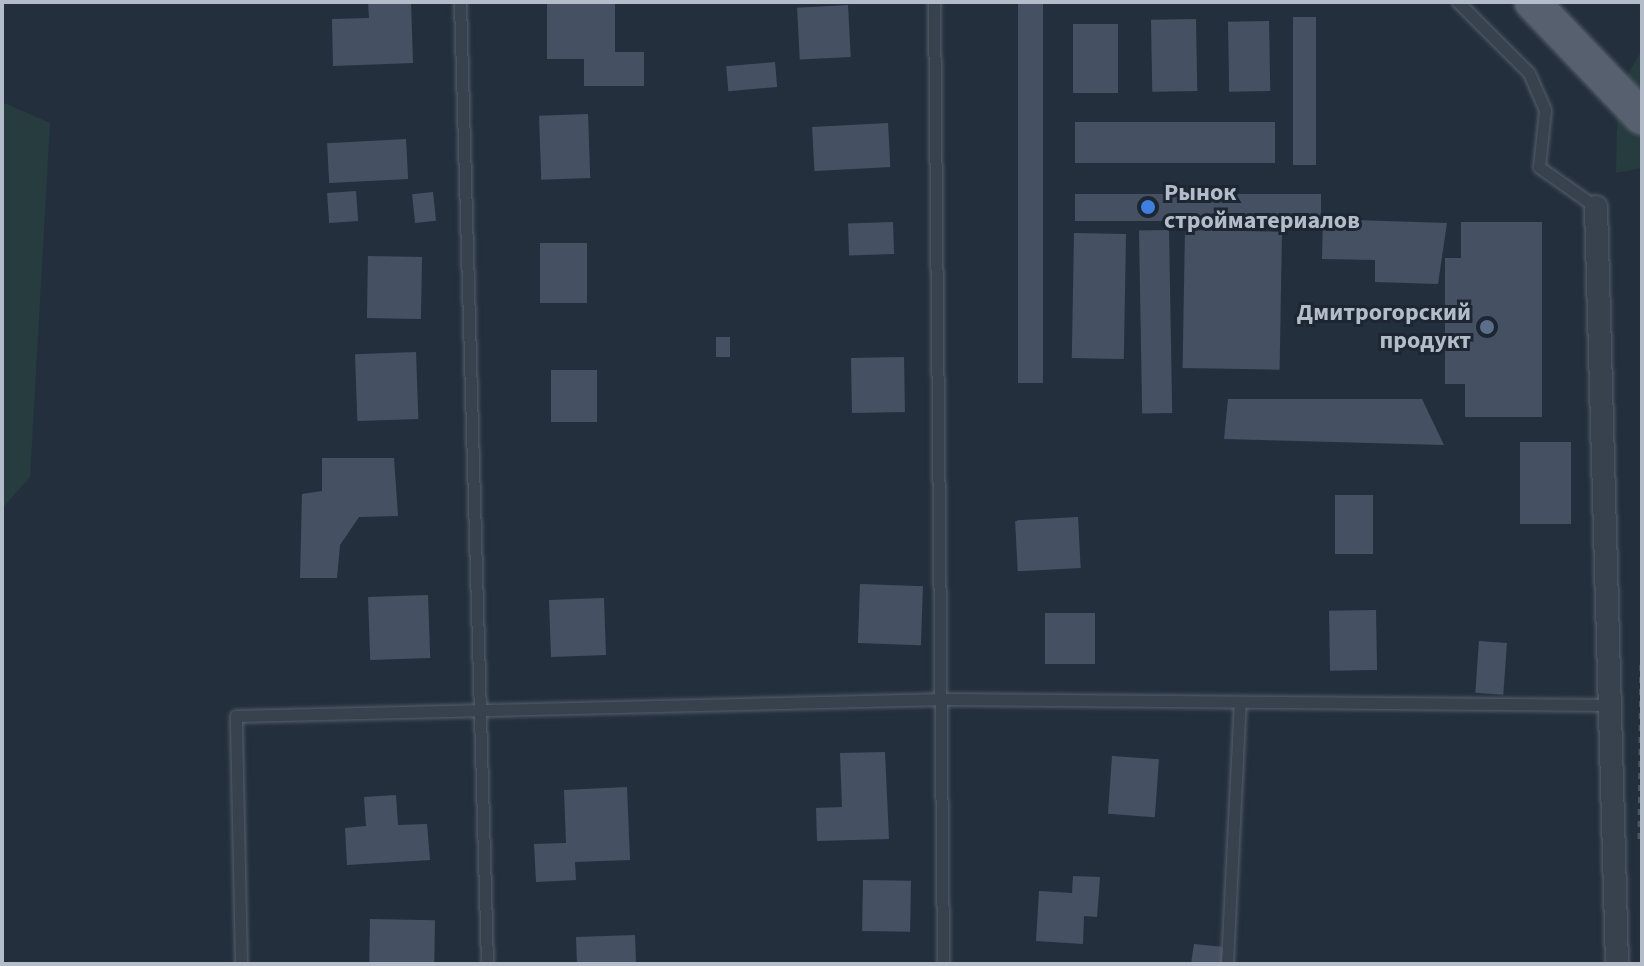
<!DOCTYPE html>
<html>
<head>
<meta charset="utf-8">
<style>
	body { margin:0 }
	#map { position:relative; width:1644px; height:966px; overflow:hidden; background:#242f3e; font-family:"Source Sans 3",sans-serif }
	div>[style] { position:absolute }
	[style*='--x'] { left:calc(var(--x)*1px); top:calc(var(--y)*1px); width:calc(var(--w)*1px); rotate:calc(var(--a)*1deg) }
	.green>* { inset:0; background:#263c3f }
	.building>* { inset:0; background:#455162; transform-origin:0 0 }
	.path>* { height:5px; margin-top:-2.5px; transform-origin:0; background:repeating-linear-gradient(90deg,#44595c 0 6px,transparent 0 12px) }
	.roads { filter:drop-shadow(0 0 2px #565f6c) drop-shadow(0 0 2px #565f6c) }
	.lane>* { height:11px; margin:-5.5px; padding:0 5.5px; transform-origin:5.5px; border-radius:5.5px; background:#38414e }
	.street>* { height:22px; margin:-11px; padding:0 11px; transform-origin:11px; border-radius:11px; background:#38414e }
	.primary>* { height:34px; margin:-17px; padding:0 17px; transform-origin:17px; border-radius:17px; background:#56606e }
	.dots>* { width:22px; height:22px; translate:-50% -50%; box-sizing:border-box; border:4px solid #1d2633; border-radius:50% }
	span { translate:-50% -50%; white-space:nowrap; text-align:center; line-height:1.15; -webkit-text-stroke:6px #1d2633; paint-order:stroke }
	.poi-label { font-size:24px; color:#b4bcc9; font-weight:700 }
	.left { translate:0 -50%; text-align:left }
	.right { translate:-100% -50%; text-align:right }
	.frame { position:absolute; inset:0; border:4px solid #b4bcc9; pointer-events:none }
</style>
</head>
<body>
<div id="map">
	<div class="green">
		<div style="clip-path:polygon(1642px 50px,1642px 168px,1616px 173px,1618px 91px)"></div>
		<div style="clip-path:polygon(2px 102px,50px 123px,30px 477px,2px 509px)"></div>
	</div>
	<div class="building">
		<div style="clip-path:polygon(368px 2px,411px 2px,413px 63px,333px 66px,332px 19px,369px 18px)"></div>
		<div style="clip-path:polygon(547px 2px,615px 2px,615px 52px,644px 52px,644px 86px,584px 86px,584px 59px,547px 59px)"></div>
		<div style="left:1018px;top:2px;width:25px;height:381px"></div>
		<div style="left:848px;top:5px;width:52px;height:51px;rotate:87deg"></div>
		<div style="left:1293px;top:17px;width:23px;height:148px"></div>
		<div style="left:1196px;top:19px;width:72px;height:45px;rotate:89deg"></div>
		<div style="left:1269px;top:21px;width:70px;height:41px;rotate:89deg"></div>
		<div style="left:1073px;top:24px;width:45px;height:69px"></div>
		<div style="left:775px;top:62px;width:25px;height:49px;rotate:85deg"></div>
		<div style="left:588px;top:114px;width:64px;height:49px;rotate:88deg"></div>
		<div style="left:1275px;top:122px;width:41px;height:200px;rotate:90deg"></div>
		<div style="left:888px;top:123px;width:44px;height:76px;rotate:87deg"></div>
		<div style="left:406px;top:139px;width:40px;height:79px;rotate:87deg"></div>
		<div style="left:356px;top:191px;width:30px;height:29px;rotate:86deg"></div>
		<div style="left:433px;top:192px;width:29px;height:21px;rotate:84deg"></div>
		<div style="left:1321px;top:194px;width:27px;height:246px;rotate:90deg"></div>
		<div style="clip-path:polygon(1323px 219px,1447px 223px,1438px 284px,1375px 282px,1375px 260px,1322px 259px)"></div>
		<div style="left:893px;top:222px;width:32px;height:45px;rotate:88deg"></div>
		<div style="clip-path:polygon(1461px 222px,1542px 222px,1542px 417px,1465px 417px,1465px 384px,1445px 384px,1445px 258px,1461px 258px)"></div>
		<div style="left:1169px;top:230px;width:183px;height:30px;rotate:89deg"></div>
		<div style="left:1185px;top:230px;width:97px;height:138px;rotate:1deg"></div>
		<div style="left:1074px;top:233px;width:52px;height:125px;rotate:1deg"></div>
		<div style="left:540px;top:243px;width:47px;height:60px"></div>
		<div style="left:368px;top:256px;width:54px;height:62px;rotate:1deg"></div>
		<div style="left:716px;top:337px;width:14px;height:20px"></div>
		<div style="left:416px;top:352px;width:67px;height:61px;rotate:88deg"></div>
		<div style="left:904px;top:357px;width:55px;height:53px;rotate:89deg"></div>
		<div style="left:551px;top:370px;width:46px;height:52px"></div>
		<div style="clip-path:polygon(1228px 399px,1422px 399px,1444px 445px,1224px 439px)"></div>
		<div style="left:1520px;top:442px;width:51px;height:82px"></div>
		<div style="clip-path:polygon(322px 458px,394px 458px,398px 516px,359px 517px,340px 545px,337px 578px,300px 578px,302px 494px,322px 491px)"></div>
		<div style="left:1335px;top:495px;width:38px;height:59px"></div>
		<div style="left:1078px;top:517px;width:51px;height:63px;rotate:87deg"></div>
		<div style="left:860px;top:584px;width:63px;height:59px;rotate:2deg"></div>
		<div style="left:428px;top:595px;width:63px;height:60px;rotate:88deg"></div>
		<div style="left:604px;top:598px;width:57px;height:55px;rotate:88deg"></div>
		<div style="left:1376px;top:610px;width:60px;height:47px;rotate:89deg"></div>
		<div style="left:1095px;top:613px;width:51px;height:50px;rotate:90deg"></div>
		<div style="left:1479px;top:641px;width:28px;height:52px;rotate:4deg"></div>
		<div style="clip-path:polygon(885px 752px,889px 839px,817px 841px,816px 808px,842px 807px,840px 753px)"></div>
		<div style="left:1112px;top:756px;width:47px;height:58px;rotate:4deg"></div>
		<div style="clip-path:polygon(627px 787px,630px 860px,575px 862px,576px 880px,536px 882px,534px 844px,566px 843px,564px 790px)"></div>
		<div style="clip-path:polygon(396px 795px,398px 825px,427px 824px,430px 860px,347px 865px,345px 828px,366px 826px,364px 797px)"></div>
		<div style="clip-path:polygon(1073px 876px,1100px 877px,1097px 917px,1084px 916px,1083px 944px,1036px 941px,1039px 891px,1072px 893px)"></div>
		<div style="left:863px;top:880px;width:48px;height:51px;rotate:1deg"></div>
		<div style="left:370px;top:919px;width:65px;height:45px;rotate:1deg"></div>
		<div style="left:635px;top:935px;width:29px;height:59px;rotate:88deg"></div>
		<div style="clip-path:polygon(1194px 944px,1224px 947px,1222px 964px,1191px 964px)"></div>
	</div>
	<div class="path">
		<div style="--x:1640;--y:839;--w:179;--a:-89.4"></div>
	</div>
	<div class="roads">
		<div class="lane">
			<div style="--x:460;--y:2;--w:962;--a:88.39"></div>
			<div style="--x:934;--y:2;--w:962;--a:89.46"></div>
			<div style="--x:1458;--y:2;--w:100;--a:45"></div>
			<div style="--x:1529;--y:73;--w:40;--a:66.6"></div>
			<div style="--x:1545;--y:110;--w:57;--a:96"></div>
			<div style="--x:1539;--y:167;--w:70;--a:35.1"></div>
			<div style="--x:241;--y:964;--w:248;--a:-91.2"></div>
			<div style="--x:236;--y:716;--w:709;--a:-1.37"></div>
			<div style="--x:945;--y:699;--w:667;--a:0.52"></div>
			<div style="--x:1227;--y:964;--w:262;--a:-87.2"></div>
		</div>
		<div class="street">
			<div style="--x:1596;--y:207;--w:757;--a:88.41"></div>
		</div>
		<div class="primary">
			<div style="--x:1532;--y:2;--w:159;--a:46.3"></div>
		</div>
	</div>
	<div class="dots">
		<div style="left:1148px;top:207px;background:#3f7fe0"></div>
		<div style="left:1487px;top:327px;background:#5c6f8a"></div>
	</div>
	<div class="poi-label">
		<span class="left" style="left:1164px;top:207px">Рынок<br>стройматериалов</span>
		<span class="right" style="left:1471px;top:327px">Дмитрогорский<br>продукт</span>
	</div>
	<div class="frame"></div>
</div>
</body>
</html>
